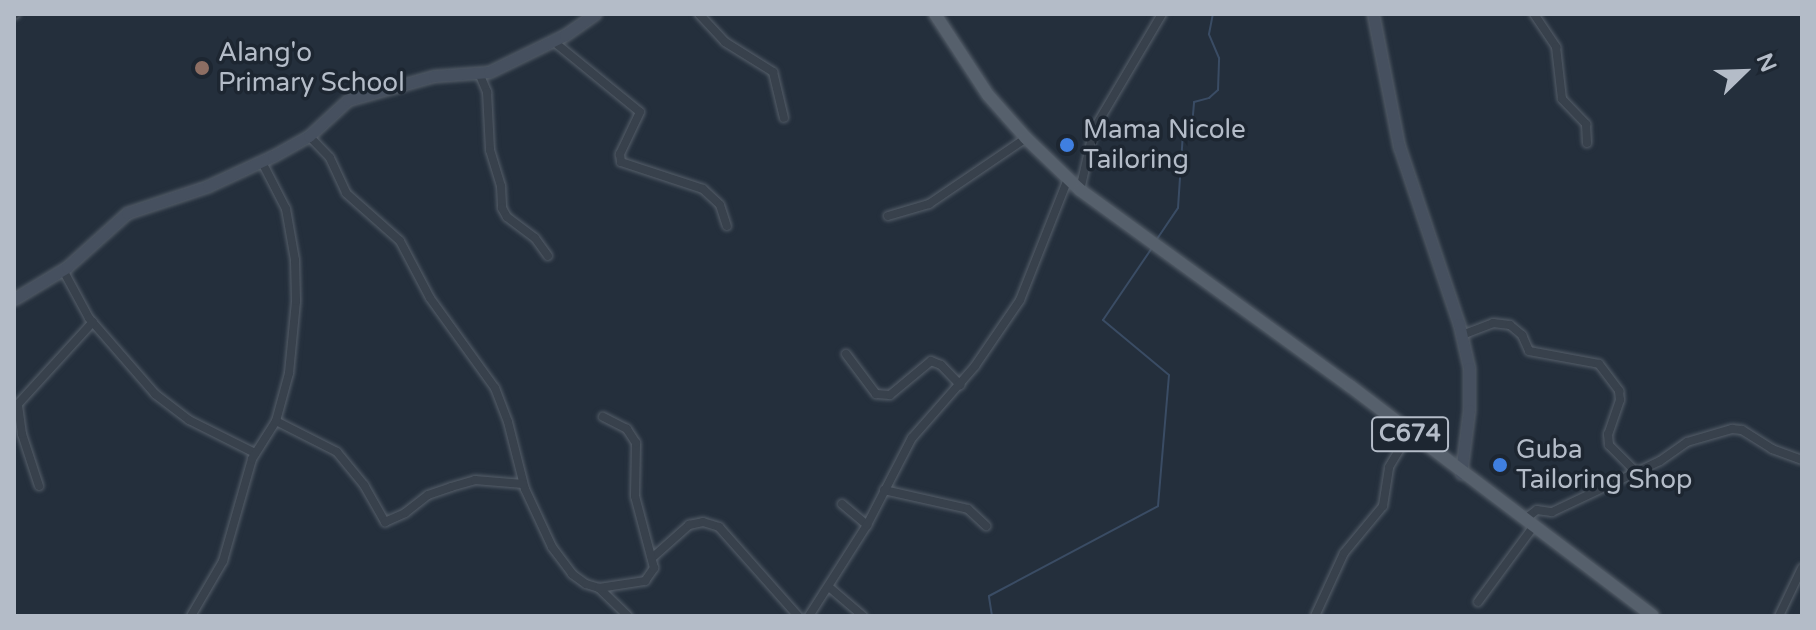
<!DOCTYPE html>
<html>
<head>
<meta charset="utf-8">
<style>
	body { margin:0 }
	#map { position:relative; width:1816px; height:630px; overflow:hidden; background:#242f3c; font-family:"Varela Round",sans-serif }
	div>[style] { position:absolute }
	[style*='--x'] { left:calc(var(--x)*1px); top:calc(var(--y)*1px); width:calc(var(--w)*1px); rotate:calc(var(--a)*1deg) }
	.stream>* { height:2px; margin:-1px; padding:0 1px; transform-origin:1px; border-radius:1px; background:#3a4c64 }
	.roads { filter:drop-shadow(0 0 2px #565f6a) drop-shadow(0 0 2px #565f6a) }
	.street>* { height:8px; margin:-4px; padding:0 4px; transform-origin:4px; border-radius:4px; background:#38414c }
	.secondary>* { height:11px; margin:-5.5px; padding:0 5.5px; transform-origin:5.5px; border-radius:5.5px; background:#46505f }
	.primary>* { height:12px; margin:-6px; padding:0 6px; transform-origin:6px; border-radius:6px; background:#56606c }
	.dots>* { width:22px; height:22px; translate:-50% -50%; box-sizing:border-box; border:4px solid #1d2631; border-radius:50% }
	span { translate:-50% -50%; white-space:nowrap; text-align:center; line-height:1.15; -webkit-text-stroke:7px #1d2631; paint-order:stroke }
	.shield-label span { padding:2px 6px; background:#1d2631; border:2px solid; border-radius:6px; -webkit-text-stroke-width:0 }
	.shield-label { font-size:24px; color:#b4bcc8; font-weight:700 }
	.poi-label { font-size:26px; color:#b4bcc8 }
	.left { translate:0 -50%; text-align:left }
	.frame { position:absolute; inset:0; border:16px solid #b4bcc8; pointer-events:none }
	.north { position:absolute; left:1704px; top:32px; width:80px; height:80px; -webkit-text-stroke:6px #1d2631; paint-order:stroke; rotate:67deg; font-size:22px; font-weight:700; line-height:32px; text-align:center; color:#b4bcc8 }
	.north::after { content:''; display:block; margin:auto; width:28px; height:36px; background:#b4bcc8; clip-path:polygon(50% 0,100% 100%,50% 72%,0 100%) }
</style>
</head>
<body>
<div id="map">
	<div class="stream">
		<div style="--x:1157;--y:239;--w:37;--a:-56"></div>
		<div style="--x:1178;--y:208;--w:76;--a:-86.2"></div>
		<div style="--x:1183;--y:132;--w:11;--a:-34"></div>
		<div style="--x:1192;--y:126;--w:24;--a:-85"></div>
		<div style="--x:1194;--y:102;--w:16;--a:-15"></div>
		<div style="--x:1209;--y:98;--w:12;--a:-42"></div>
		<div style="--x:1218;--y:90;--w:32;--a:-88"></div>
		<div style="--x:1219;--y:58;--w:26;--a:-113"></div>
		<div style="--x:1209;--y:34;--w:20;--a:-79"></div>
		<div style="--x:992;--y:616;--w:20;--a:-99"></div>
		<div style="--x:989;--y:596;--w:191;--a:-28"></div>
		<div style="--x:1158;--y:506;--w:131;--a:-85.2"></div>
		<div style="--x:1169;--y:375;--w:86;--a:-140.2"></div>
		<div style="--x:1103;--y:320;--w:87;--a:-55.8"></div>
	</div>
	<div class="roads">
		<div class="street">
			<div style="--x:699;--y:14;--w:38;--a:47"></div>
			<div style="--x:725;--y:42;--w:57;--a:32"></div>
			<div style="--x:773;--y:72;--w:47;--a:76.6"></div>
			<div style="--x:1534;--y:14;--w:40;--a:56"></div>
			<div style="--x:1556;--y:47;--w:52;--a:83.4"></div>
			<div style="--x:1562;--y:99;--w:35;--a:46"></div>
			<div style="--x:1586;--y:124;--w:19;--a:87"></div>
			<div style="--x:14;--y:15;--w:2;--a:-27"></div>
			<div style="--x:553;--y:41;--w:112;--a:39.2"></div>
			<div style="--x:640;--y:112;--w:47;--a:115.5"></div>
			<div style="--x:620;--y:154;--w:8;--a:83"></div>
			<div style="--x:621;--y:162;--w:86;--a:18.2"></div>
			<div style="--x:703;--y:189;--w:23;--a:43"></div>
			<div style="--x:720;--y:205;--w:22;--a:72"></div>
			<div style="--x:479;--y:73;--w:21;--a:67"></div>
			<div style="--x:487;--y:92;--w:58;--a:87"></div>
			<div style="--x:490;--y:150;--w:38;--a:73"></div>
			<div style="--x:501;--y:186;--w:22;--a:87"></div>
			<div style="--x:502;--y:208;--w:10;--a:61"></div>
			<div style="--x:507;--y:217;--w:35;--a:37"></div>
			<div style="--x:535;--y:238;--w:22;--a:54"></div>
			<div style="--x:309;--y:136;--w:30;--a:46"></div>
			<div style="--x:330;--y:158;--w:38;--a:65"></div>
			<div style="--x:346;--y:193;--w:72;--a:41.6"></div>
			<div style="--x:400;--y:241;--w:64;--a:62.2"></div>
			<div style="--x:430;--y:298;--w:111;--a:54.2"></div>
			<div style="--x:495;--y:388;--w:36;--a:69"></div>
			<div style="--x:508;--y:422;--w:69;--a:75.8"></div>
			<div style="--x:525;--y:489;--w:64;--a:65"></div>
			<div style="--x:552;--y:547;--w:34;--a:53"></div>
			<div style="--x:572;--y:574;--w:17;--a:36"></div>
			<div style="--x:586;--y:584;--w:14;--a:17"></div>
			<div style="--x:599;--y:588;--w:40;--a:44"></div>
			<div style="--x:1080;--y:190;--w:63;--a:-77.1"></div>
			<div style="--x:1094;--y:129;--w:134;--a:-59.4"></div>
			<div style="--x:888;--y:216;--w:43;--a:-16.3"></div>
			<div style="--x:929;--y:204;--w:117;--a:-34.2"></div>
			<div style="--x:63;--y:270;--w:55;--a:61.6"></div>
			<div style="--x:89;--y:318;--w:101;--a:49"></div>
			<div style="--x:155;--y:394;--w:43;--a:37.4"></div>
			<div style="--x:189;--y:420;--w:74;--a:26.6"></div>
			<div style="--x:1462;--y:335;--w:33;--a:-21"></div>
			<div style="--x:1493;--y:323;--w:17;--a:7"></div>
			<div style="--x:1510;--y:325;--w:16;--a:40"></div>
			<div style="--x:1522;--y:335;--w:17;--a:66"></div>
			<div style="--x:1529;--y:351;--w:71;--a:10.5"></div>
			<div style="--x:1599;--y:364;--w:34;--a:53"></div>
			<div style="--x:1619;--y:391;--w:9;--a:84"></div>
			<div style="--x:1620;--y:400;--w:36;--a:109"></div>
			<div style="--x:1608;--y:434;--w:11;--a:85"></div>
			<div style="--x:1609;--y:445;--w:37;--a:45"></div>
			<div style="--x:846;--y:354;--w:50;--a:53.1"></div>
			<div style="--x:876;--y:394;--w:14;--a:4"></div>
			<div style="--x:890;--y:395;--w:53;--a:-39.7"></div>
			<div style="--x:931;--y:361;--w:11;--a:22"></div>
			<div style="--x:941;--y:365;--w:28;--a:46"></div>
			<div style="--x:276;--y:421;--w:68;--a:26.9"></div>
			<div style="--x:337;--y:452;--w:43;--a:50.7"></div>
			<div style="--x:364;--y:485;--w:43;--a:60.4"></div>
			<div style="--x:385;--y:522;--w:22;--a:-24"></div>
			<div style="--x:405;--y:513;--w:29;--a:-38"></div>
			<div style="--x:428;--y:495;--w:24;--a:-19"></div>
			<div style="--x:451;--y:487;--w:25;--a:-16"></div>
			<div style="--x:475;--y:480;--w:48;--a:4.8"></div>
			<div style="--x:39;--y:486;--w:55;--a:-108.1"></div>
			<div style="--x:22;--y:434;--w:30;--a:-98"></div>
			<div style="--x:18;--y:404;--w:111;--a:-47.6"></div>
			<div style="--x:884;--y:490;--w:86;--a:12.7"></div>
			<div style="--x:968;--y:509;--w:25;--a:43"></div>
			<div style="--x:842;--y:504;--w:33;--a:40"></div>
			<div style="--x:1524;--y:520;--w:16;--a:-38"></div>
			<div style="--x:1537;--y:510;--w:15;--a:8"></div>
			<div style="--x:1552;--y:512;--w:119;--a:-25.3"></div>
			<div style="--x:1660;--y:461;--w:33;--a:-35"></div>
			<div style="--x:1687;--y:442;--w:47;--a:-16.1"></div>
			<div style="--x:1732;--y:429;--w:10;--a:6"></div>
			<div style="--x:1742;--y:430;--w:36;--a:32"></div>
			<div style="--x:1772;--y:449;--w:32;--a:20"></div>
			<div style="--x:652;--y:558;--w:50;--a:-41.7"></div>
			<div style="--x:689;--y:525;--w:14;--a:-12"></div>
			<div style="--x:703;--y:522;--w:17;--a:17"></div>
			<div style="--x:719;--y:527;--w:119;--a:48.4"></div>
			<div style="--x:829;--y:587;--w:45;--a:40.5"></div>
			<div style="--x:599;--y:588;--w:47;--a:-8.7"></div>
			<div style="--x:645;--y:581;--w:16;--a:-55"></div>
			<div style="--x:654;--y:568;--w:74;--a:-104.8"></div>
			<div style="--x:635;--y:496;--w:53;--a:-88.9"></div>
			<div style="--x:636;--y:443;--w:17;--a:-123"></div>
			<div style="--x:627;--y:429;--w:27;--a:-153"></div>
			<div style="--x:1478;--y:602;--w:93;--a:-53.7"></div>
			<div style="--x:191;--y:616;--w:64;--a:-59.8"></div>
			<div style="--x:223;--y:561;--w:106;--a:-74.1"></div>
			<div style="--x:252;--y:459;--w:45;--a:-57.7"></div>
			<div style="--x:276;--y:421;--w:50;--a:-74.8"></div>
			<div style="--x:289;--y:373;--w:72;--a:-84.4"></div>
			<div style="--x:296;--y:301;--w:41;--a:-91.4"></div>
			<div style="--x:295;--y:260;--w:52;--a:-100"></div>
			<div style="--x:286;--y:209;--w:53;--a:-117.1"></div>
			<div style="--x:809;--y:616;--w:108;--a:-57.5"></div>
			<div style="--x:867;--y:525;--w:98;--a:-62.7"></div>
			<div style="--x:912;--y:438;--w:96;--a:-48.8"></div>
			<div style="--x:975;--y:366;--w:80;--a:-55.7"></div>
			<div style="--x:1020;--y:300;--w:130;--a:-68.4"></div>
			<div style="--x:1315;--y:616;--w:69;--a:-65.3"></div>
			<div style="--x:1344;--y:553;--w:61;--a:-50.3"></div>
			<div style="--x:1383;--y:506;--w:39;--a:-81"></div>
			<div style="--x:1389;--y:467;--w:39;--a:-59"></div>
			<div style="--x:1779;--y:616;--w:53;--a:-64.4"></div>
		</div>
		<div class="secondary">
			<div style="--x:1373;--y:14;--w:135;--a:78.9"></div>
			<div style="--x:1399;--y:146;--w:188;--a:71.4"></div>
			<div style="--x:1459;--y:324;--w:45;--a:77.2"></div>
			<div style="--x:1469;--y:368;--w:42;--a:90"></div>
			<div style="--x:1469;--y:410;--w:64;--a:97.2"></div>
			<div style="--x:14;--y:299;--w:62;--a:-31.1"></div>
			<div style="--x:67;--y:267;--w:81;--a:-42"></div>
			<div style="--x:127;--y:213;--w:85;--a:-18.4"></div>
			<div style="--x:208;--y:186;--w:72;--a:-24.8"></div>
			<div style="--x:273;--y:156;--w:41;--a:-29.1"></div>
			<div style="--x:309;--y:136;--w:53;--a:-42.7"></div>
			<div style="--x:348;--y:100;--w:89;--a:-15.6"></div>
			<div style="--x:434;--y:76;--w:55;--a:-4.2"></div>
			<div style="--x:489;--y:72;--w:85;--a:-26"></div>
			<div style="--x:565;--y:35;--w:37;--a:-35"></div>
		</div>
		<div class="primary">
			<div style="--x:935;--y:14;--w:97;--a:56.8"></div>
			<div style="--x:988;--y:95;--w:57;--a:48.5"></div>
			<div style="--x:1026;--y:138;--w:75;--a:43.9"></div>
			<div style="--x:1080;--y:190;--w:334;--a:36"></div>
			<div style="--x:1350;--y:386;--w:380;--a:37.2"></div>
		</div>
	</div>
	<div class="dots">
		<div style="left:202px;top:68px;background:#8d6e63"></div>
		<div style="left:1067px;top:145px;background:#3f7fe0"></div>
		<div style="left:1500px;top:465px;background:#3f7fe0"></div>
	</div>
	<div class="shield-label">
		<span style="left:1410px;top:434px">C674</span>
	</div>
	<div class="poi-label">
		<span class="left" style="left:218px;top:68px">Alang'o<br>Primary School</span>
		<span class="left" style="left:1083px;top:145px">Mama Nicole<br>Tailoring</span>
		<span class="left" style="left:1516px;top:465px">Guba<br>Tailoring Shop</span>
	</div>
	<div class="frame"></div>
	<div class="north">N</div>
</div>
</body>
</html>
